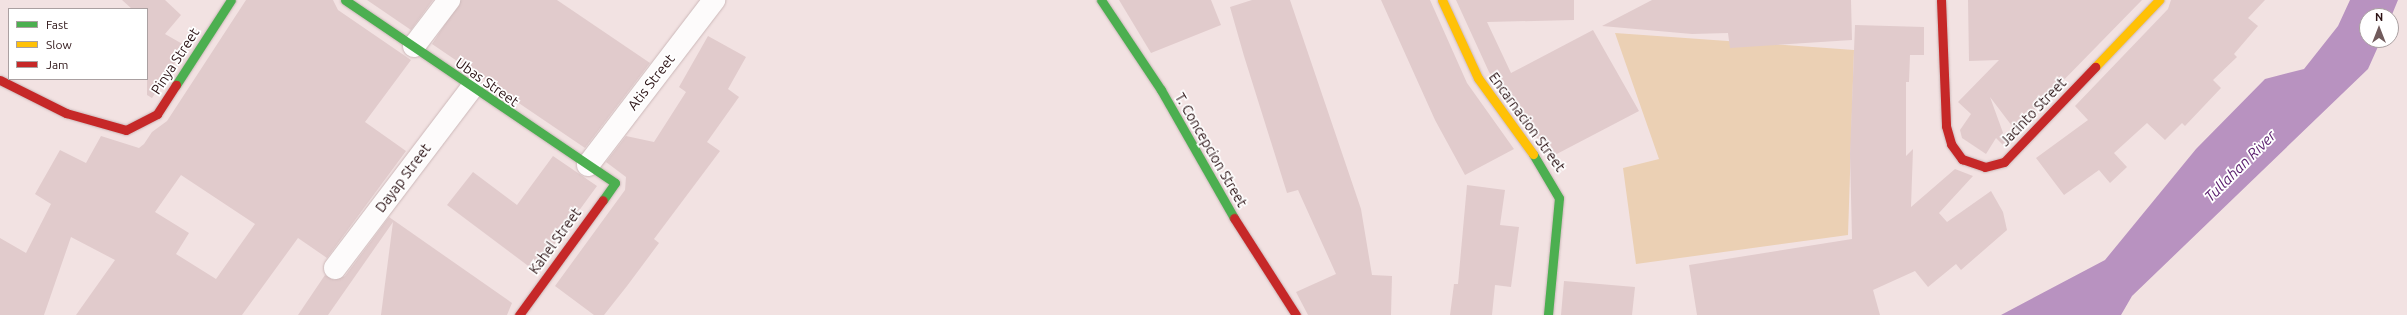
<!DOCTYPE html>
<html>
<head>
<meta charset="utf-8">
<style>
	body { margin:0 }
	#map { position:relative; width:2407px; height:315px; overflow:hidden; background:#f2e2e2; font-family:Ubuntu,sans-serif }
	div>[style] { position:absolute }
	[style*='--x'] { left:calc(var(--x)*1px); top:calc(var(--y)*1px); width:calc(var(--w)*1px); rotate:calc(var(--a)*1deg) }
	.green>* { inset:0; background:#ebd0b4 }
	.water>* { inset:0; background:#b892c0 }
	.building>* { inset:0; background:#e1cbcc }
	.roads { filter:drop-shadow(0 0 1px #ccb8b9) drop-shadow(0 0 1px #ccb8b9) }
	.street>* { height:22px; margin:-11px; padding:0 11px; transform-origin:11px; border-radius:11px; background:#fdfbfb }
	.fast>* { height:9px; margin:-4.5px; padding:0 4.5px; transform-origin:4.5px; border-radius:4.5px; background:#4caf50 }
	.slow>* { height:9px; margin:-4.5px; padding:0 4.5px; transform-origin:4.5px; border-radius:4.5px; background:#ffc107 }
	.jam>* { height:9px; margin:-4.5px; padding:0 4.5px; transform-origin:4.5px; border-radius:4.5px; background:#c62828 }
	span { translate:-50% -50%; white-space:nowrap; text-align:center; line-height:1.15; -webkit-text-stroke:3.5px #fff; paint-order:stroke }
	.street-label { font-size:14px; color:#2b1214 }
	.water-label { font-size:15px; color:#581b6c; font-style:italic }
	.legend { position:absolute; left:8px; top:8px; width:140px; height:72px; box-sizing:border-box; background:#fff; border:1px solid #aaa0a1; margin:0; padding:5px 7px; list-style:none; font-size:12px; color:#2b1214 }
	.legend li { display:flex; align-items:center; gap:8px; height:20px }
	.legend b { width:20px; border:1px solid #aaa0a1 }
	.north { position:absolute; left:2359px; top:8px; width:40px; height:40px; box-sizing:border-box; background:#fff; border:1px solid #aaa0a1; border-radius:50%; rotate:0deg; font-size:11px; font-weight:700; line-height:16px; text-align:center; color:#2b1214 }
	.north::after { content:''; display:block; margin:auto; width:14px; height:18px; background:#715b5c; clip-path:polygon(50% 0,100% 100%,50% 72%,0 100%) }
</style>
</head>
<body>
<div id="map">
	<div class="green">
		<div style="clip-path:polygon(1615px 33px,1854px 50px,1848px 235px,1636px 264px,1623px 168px,1659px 159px)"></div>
	</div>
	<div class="water">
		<div style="clip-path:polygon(2350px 0,2398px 0,2391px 17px,2367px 16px,2367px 40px,2381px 40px,2368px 69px,2132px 296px,2121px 315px,2001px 315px,2105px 260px,2196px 149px,2265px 79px,2304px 69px,2338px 26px)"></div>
	</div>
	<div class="building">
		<div style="clip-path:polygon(122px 0,165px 0,181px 15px,165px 34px,186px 46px,152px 98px,147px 95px,147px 9px,132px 9px)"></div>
		<div style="clip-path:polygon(evenodd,246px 0,333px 0,338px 10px,411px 60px,365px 122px,406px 151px,327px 258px,298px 238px,242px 315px,76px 315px,115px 260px,71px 237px,44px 315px,0 315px,0 238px,26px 253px,51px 204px,35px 194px,60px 150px,86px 163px,101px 136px,139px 148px,144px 144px,152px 132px,167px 121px,246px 0,181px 175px,255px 224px,216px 279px,176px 254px,189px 233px,155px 212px,181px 175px)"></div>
		<div style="clip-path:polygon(367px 0,433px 0,411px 30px)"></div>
		<div style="clip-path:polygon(461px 0,557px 0,650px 63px,585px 148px,432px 44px)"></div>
		<div style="clip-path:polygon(1119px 0,1211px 0,1221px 25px,1151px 53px)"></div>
		<div style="clip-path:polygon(1252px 0,1290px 0,1361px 209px,1372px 275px,1392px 276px,1391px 315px,1308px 315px,1296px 292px,1336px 274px,1298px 190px,1287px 193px,1244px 56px,1230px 7px)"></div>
		<div style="clip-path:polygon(1381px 0,1430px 0,1467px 83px,1514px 149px,1465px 175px,1435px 120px)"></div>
		<div style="clip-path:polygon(1456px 0,1574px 0,1574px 20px,1487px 22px,1511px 73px,1593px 30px,1639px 111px,1551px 157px,1489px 72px)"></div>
		<div style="clip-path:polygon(1652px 0,1851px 0,1852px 40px,1730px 48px,1728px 33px,1692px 34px,1602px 26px)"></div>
		<div style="clip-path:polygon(1968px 0,2142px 0,2015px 130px,1990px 97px,2006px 141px,2003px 145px,1996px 138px,1986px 154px,1962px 138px,1960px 130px,1971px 114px,1958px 102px,1999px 60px,1969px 61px)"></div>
		<div style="clip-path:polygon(2171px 0,2265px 0,2248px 18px,2258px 26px,2234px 54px,2237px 57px,2213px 80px,2221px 88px,2185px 126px,2182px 123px,2165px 140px,2147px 123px,2114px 153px,2127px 167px,2110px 183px,2099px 170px,2064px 195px,2036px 158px,2088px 120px,2075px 106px,2168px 9px)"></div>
		<div style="clip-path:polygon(1855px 25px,1924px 27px,1924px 55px,1910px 55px,1909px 82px,1906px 82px,1906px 156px,1913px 149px,1911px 207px,1955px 169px,1973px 176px,1939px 213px,1947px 222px,1991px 191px,2003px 212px,2007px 230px,1961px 270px,1956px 264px,1928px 287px,1915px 271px,1873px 290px,1880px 315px,1697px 315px,1689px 265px,1852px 239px,1850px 154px)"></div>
		<div style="clip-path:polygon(708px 36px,746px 57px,728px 89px,739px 97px,707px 142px,720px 151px,654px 239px,659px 243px,627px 286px,604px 315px,594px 315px,555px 286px,625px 190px,626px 177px,606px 162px,626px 136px,654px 142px,686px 92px,679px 87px)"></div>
		<div style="clip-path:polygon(553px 156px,597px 186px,535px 271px,447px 205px,473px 172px,517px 205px)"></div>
		<div style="clip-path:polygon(1467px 185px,1505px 190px,1500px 225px,1519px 227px,1511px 287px,1495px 285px,1492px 315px,1450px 315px,1454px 284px,1458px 284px)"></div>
		<div style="clip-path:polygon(389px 217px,512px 303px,507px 315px,381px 315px,393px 222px,328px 315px,298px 315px,325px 275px,334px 280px,345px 276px)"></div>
		<div style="clip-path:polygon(1564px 281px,1635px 287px,1632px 315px,1561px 315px)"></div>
	</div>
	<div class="roads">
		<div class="street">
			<div style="--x:414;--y:46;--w:58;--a:-52.7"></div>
			<div style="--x:588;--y:165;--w:208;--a:-52.6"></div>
			<div style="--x:335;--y:268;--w:225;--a:-52.8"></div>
		</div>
		<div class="fast">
			<div style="--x:345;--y:0;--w:326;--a:34.1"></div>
			<div style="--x:615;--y:183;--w:21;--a:125"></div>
			<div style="--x:1101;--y:0;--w:108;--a:56.3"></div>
			<div style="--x:1161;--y:90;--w:147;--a:60.3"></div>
			<div style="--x:176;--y:85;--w:101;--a:-57.1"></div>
			<div style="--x:1533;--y:154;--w:51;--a:59.4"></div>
			<div style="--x:1559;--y:198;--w:118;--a:95.4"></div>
		</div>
		<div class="slow">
			<div style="--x:1442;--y:0;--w:86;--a:65.2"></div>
			<div style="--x:1478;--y:78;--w:94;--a:54.1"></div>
			<div style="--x:2095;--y:67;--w:93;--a:-46.3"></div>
		</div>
		<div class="jam">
			<div style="--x:1941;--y:0;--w:126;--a:87.7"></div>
			<div style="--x:1946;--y:126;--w:19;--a:74"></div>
			<div style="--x:1951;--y:144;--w:19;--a:54"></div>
			<div style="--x:1962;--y:159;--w:24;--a:19"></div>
			<div style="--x:1985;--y:167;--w:20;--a:-15"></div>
			<div style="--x:2004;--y:162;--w:132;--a:-46.2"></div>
			<div style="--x:0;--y:80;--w:74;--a:26.6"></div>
			<div style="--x:66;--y:113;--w:62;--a:15.8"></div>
			<div style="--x:126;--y:130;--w:35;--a:-27"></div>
			<div style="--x:157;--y:114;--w:35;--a:-57"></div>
			<div style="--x:1234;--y:218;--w:115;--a:57.4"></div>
			<div style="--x:519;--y:315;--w:142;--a:-53.9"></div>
		</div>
	</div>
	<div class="street-label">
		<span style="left:175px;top:61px;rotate:-57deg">Pinya Street</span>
		<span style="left:487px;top:82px;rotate:35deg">Ubas Street</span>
		<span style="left:651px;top:82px;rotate:-52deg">Atis Street</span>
		<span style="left:2033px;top:112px;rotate:-46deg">Jacinto Street</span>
		<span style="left:1527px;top:122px;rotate:54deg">Encarnacion Street</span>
		<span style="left:1211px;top:150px;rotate:60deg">T. Concepcion Street</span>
		<span style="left:403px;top:178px;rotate:-53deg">Dayap Street</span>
		<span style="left:555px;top:241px;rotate:-54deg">Kahel Street</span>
	</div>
	<div class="water-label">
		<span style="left:2240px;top:166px;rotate:-45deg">Tullahan River</span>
	</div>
	<ul class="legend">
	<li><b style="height:5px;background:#4caf50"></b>Fast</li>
	<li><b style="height:5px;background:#ffc107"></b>Slow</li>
	<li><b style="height:5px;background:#c62828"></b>Jam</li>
	</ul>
	<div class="north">N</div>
</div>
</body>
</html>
